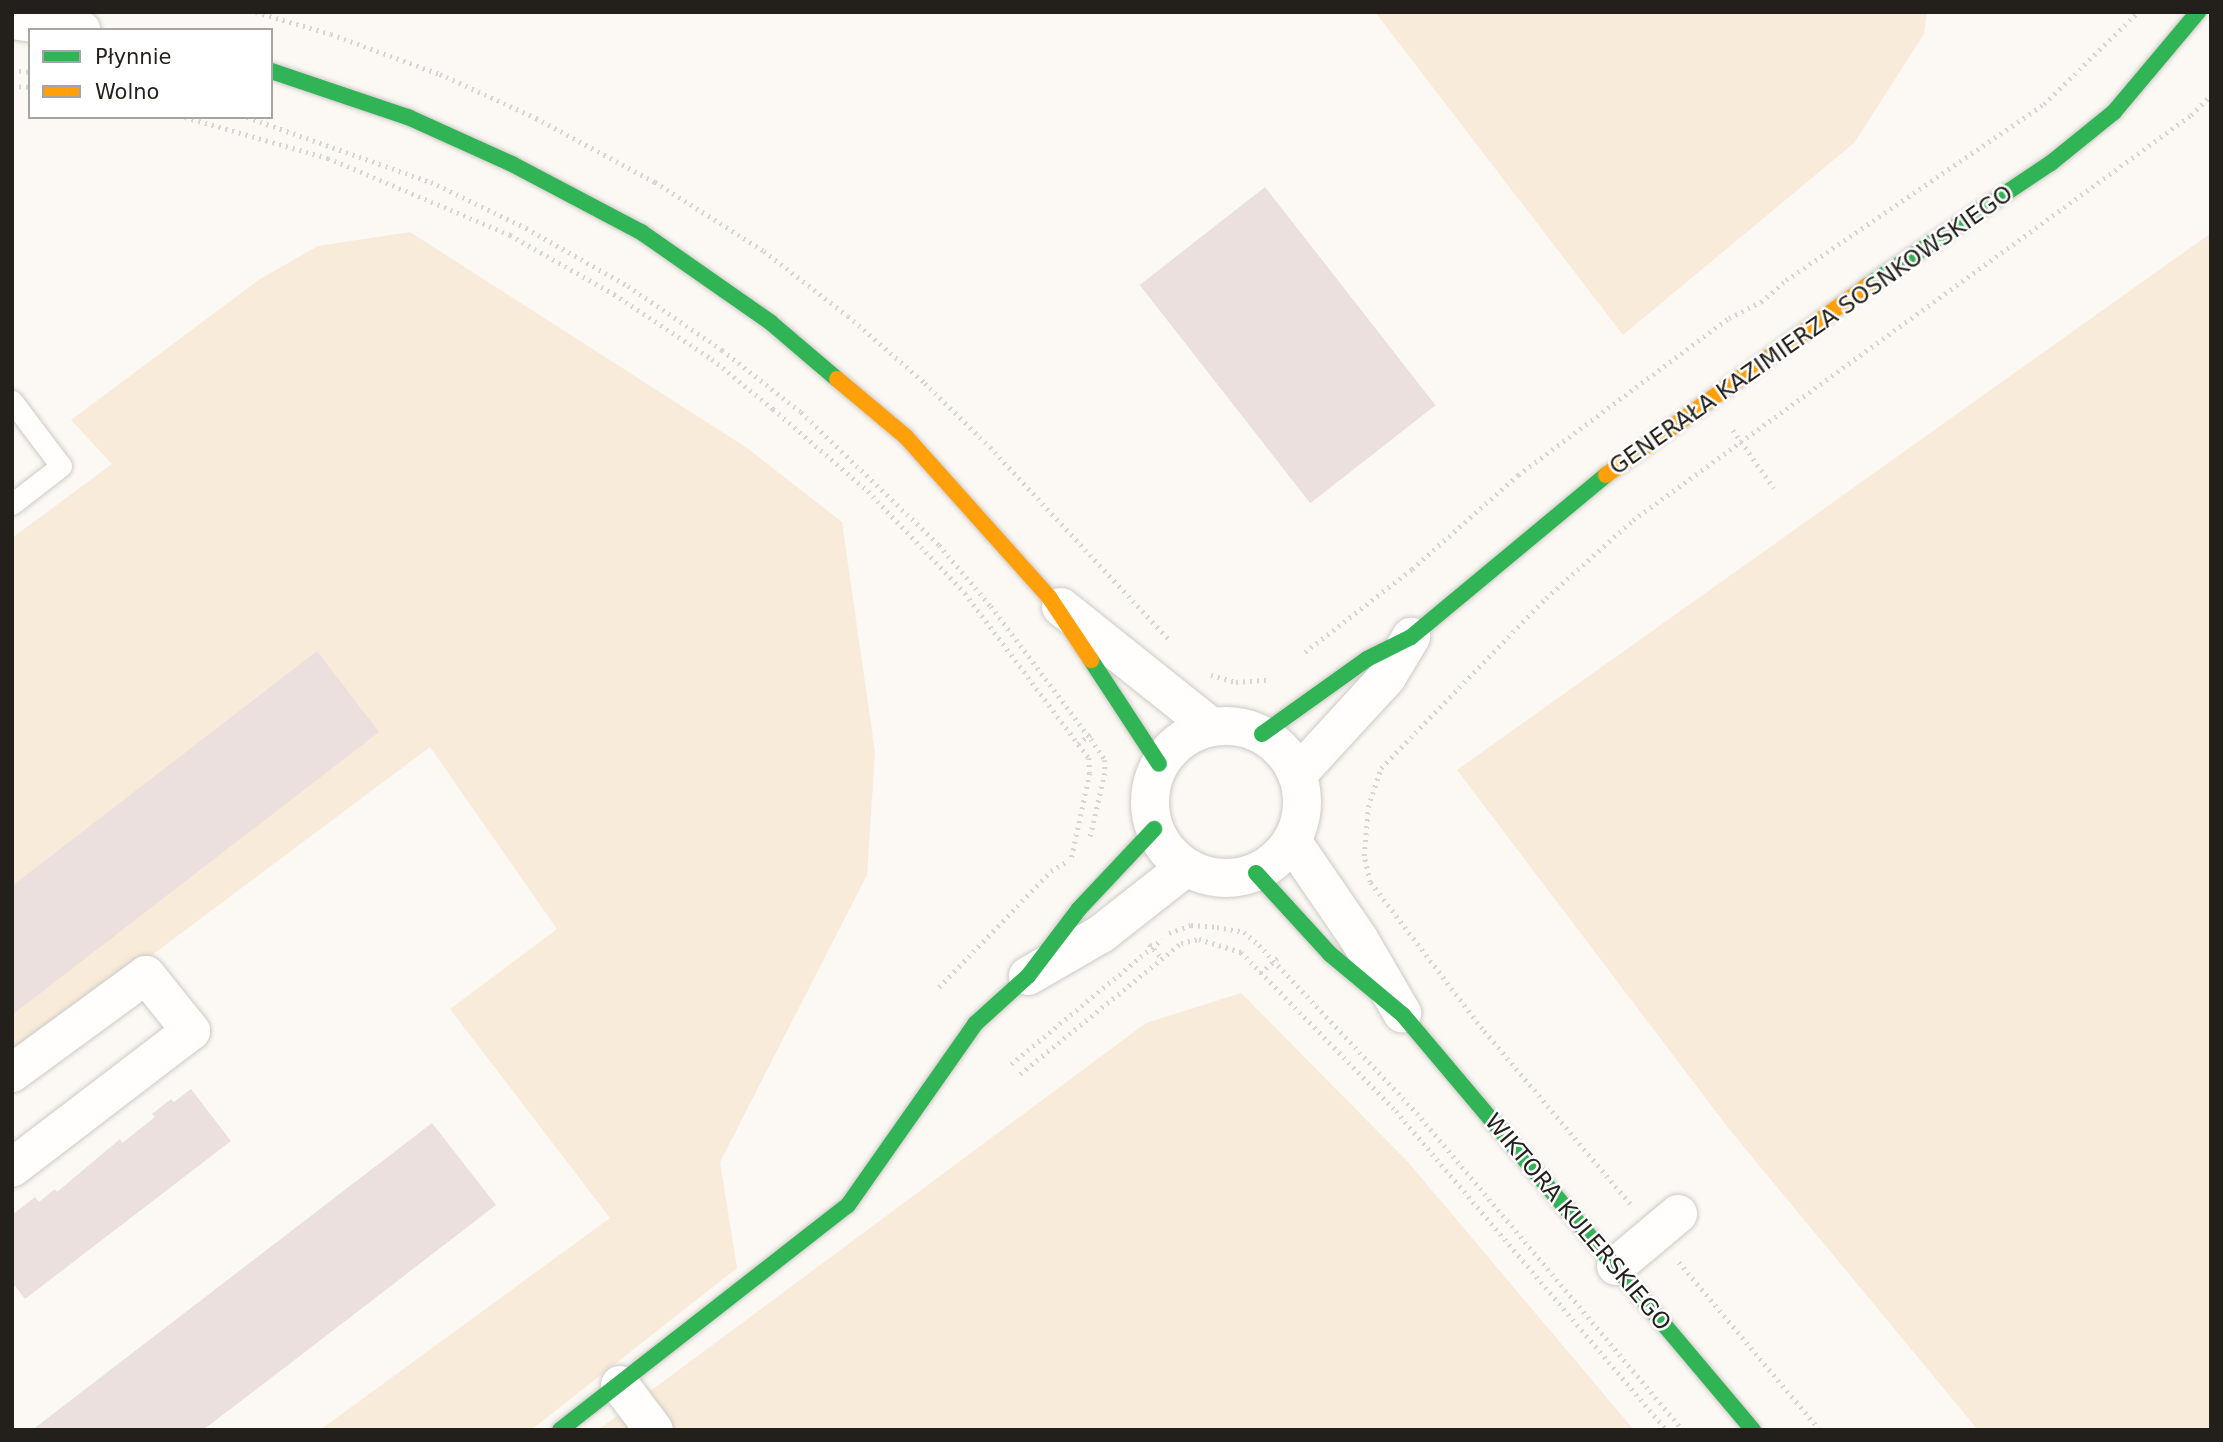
<!DOCTYPE html>
<html>
<head>
<meta charset="utf-8">
<style>
	body { margin:0 }
	#map { position:relative; width:2223px; height:1442px; overflow:hidden; background:#fcf8f4; font-family:"DejaVu Sans",sans-serif }
	div>[style] { position:absolute }
	[style*='--x'] { left:calc(var(--x)*1px); top:calc(var(--y)*1px); width:calc(var(--w)*1px); rotate:calc(var(--a)*1deg) }
	.green>* { inset:0; background:#f9ebd9 }
	.building>* { inset:0; background:#ebe0dd; transform-origin:0 0 }
	.path>* { height:4.5px; margin-top:-2.25px; transform-origin:0; background:repeating-linear-gradient(90deg,#d7d6d5 0 2px,transparent 0 7px) }
	.roads { filter:drop-shadow(0 0 2px #cdcac6) drop-shadow(0 0 2px #cdcac6) }
	.lane>* { height:21px; margin:-10.5px; padding:0 10.5px; transform-origin:10.5px; border-radius:10.5px; background:#fffefd }
	.street>* { height:38px; margin:-19px; padding:0 19px; transform-origin:19px; border-radius:19px; background:#fffefd }
	.street>.ring { margin:-19px; padding:0; box-sizing:content-box; background:none; border:38px solid #fffefd; border-radius:50% }
	.fast>* { height:16px; margin:-8px; padding:0 8px; transform-origin:8px; border-radius:8px; background:#30b455 }
	.slow>* { height:16px; margin:-8px; padding:0 8px; transform-origin:8px; border-radius:8px; background:#ff9f0a }
	span { translate:-50% -50%; white-space:nowrap; text-align:center; line-height:1.15; -webkit-text-stroke:5px #fff; paint-order:stroke }
	.street-label { font-size:23px; color:#231f1a }
	.frame { position:absolute; inset:0; border:14px solid #231f1a; pointer-events:none }
	.legend { position:absolute; left:28px; top:28px; width:245px; height:91px; box-sizing:border-box; background:#fff; border:2px solid #a7a5a3; margin:0; padding:9px 12px; list-style:none; font-size:21px; color:#231f1a }
	.legend li { display:flex; align-items:center; gap:14px; height:35px }
	.legend b { width:35px; border:2px solid #a7a5a3 }
</style>
</head>
<body>
<div id="map">
	<div class="green">
		<div style="clip-path:polygon(1375px 12px,1927px 12px,1924px 34px,1854px 143px,1623px 335px)"></div>
		<div style="clip-path:polygon(410px 232px,747px 448px,842px 522px,875px 752px,867px 875px,720px 1162px,737px 1268px,531px 1430px,320px 1430px,610px 1218px,450px 1009px,557px 929px,430px 747px,12px 1060px,12px 538px,112px 464px,71px 420px,260px 279px,318px 246px)"></div>
		<div style="clip-path:polygon(2211px 233px,2211px 1430px,1978px 1430px,1729px 1129px,1457px 770px)"></div>
		<div style="clip-path:polygon(1241px 993px,1408px 1162px,1634px 1430px,598px 1430px,1146px 1023px)"></div>
	</div>
	<div class="building">
		<div style="left:1265px;top:187px;width:277px;height:159px;rotate:52deg"></div>
		<div style="clip-path:polygon(317px 651px,379px 732px,12px 1015px,12px 886px)"></div>
		<div style="clip-path:polygon(191px 1089px,231px 1141px,25px 1299px,12px 1282px,12px 1215px,35px 1197px,39px 1202px,55px 1189px,57px 1192px,120px 1139px,122px 1143px,155px 1117px,152px 1114px,171px 1099px,174px 1102px)"></div>
		<div style="clip-path:polygon(432px 1123px,496px 1205px,309px 1349px,203px 1430px,32px 1430px)"></div>
	</div>
	<div class="path">
		<div style="--x:256;--y:12;--w:78;--a:16.3"></div>
		<div style="--x:331;--y:34;--w:116;--a:20.2"></div>
		<div style="--x:440;--y:74;--w:106;--a:24.6"></div>
		<div style="--x:536;--y:118;--w:135;--a:28.3"></div>
		<div style="--x:655;--y:182;--w:129;--a:32.3"></div>
		<div style="--x:764;--y:251;--w:106;--a:37.7"></div>
		<div style="--x:848;--y:316;--w:102;--a:41"></div>
		<div style="--x:925;--y:383;--w:91;--a:44.6"></div>
		<div style="--x:990;--y:447;--w:265;--a:47.1"></div>
		<div style="--x:12;--y:70;--w:18;--a:6"></div>
		<div style="--x:12;--y:86;--w:18;--a:3"></div>
		<div style="--x:185;--y:117;--w:149;--a:16"></div>
		<div style="--x:328;--y:158;--w:198;--a:22.9"></div>
		<div style="--x:510;--y:235;--w:120;--a:29.6"></div>
		<div style="--x:614;--y:294;--w:118;--a:33.6"></div>
		<div style="--x:712;--y:359;--w:79;--a:39.3"></div>
		<div style="--x:773;--y:409;--w:125;--a:40.8"></div>
		<div style="--x:868;--y:491;--w:141;--a:46.4"></div>
		<div style="--x:965;--y:593;--w:206;--a:53.1"></div>
		<div style="--x:1089;--y:758;--w:15;--a:86"></div>
		<div style="--x:1090;--y:773;--w:90;--a:102.2"></div>
		<div style="--x:247;--y:117;--w:195;--a:19.5"></div>
		<div style="--x:431;--y:182;--w:106;--a:25.8"></div>
		<div style="--x:526;--y:228;--w:117;--a:29.6"></div>
		<div style="--x:628;--y:286;--w:114;--a:34.2"></div>
		<div style="--x:722;--y:350;--w:100;--a:38.1"></div>
		<div style="--x:801;--y:412;--w:192;--a:43.9"></div>
		<div style="--x:939;--y:545;--w:80;--a:49.6"></div>
		<div style="--x:991;--y:606;--w:166;--a:53.1"></div>
		<div style="--x:1091;--y:739;--w:25;--a:56"></div>
		<div style="--x:1105;--y:760;--w:13;--a:90"></div>
		<div style="--x:1105;--y:773;--w:68;--a:102.8"></div>
		<div style="--x:1733;--y:430;--w:71;--a:54.7"></div>
		<div style="--x:1305;--y:652;--w:135;--a:-37.8"></div>
		<div style="--x:1412;--y:569;--w:142;--a:-41.6"></div>
		<div style="--x:1518;--y:475;--w:263;--a:-36.7"></div>
		<div style="--x:1729;--y:318;--w:36;--a:-27"></div>
		<div style="--x:1761;--y:302;--w:33;--a:-41"></div>
		<div style="--x:1786;--y:280;--w:312;--a:-34.3"></div>
		<div style="--x:2044;--y:104;--w:132;--a:-44.4"></div>
		<div style="--x:1211;--y:675;--w:26;--a:16"></div>
		<div style="--x:1236;--y:682;--w:32;--a:-4"></div>
		<div style="--x:1078;--y:744;--w:16;--a:-38"></div>
		<div style="--x:1169;--y:933;--w:23;--a:-20"></div>
		<div style="--x:1191;--y:925;--w:26;--a:4"></div>
		<div style="--x:1217;--y:927;--w:27;--a:10"></div>
		<div style="--x:1244;--y:932;--w:20;--a:41"></div>
		<div style="--x:1259;--y:945;--w:231;--a:46.8"></div>
		<div style="--x:1417;--y:1113;--w:414;--a:50"></div>
		<div style="--x:1149;--y:944;--w:21;--a:47"></div>
		<div style="--x:1260;--y:973;--w:26;--a:-40"></div>
		<div style="--x:939;--y:987;--w:161;--a:-46"></div>
		<div style="--x:1051;--y:871;--w:21;--a:-31"></div>
		<div style="--x:1011;--y:1064;--w:196;--a:-39.6"></div>
		<div style="--x:1020;--y:1074;--w:208;--a:-39.1"></div>
		<div style="--x:1181;--y:943;--w:18;--a:-13"></div>
		<div style="--x:1199;--y:939;--w:44;--a:17.2"></div>
		<div style="--x:1241;--y:952;--w:222;--a:45.7"></div>
		<div style="--x:1396;--y:1111;--w:419;--a:49.7"></div>
		<div style="--x:1630;--y:1204;--w:229;--a:-130.2"></div>
		<div style="--x:1482;--y:1029;--w:185;--a:-127.3"></div>
		<div style="--x:1370;--y:882;--w:27;--a:-103"></div>
		<div style="--x:1364;--y:856;--w:49;--a:-85.3"></div>
		<div style="--x:1368;--y:807;--w:41;--a:-71.6"></div>
		<div style="--x:1381;--y:768;--w:237;--a:-45.9"></div>
		<div style="--x:1546;--y:598;--w:117;--a:-41.9"></div>
		<div style="--x:1633;--y:520;--w:689;--a:-35.97"></div>
		<div style="--x:2191;--y:115;--w:28;--a:-45"></div>
		<div style="--x:1679;--y:1262;--w:219;--a:50"></div>
	</div>
	<div class="roads">
		<div class="lane">
			<div style="--x:12;--y:401;--w:81;--a:53"></div>
			<div style="--x:61;--y:466;--w:62;--a:142.2"></div>
		</div>
		<div class="street">
			<div style="--x:12;--y:20;--w:70;--a:8.2"></div>
			<div style="--x:1061;--y:607;--w:191;--a:38.6"></div>
			<div class="ring" style="left:1150px;top:726px;width:114px;height:114px"></div>
			<div style="--x:1297;--y:775;--w:133;--a:-47.4"></div>
			<div style="--x:1387;--y:677;--w:47;--a:-59"></div>
			<div style="--x:1292;--y:841;--w:119;--a:55.6"></div>
			<div style="--x:1359;--y:939;--w:86;--a:59.8"></div>
			<div style="--x:1028;--y:976;--w:84;--a:-29.9"></div>
			<div style="--x:1101;--y:934;--w:108;--a:-38.2"></div>
			<div style="--x:12;--y:1073;--w:166;--a:-36.2"></div>
			<div style="--x:146;--y:975;--w:72;--a:51.2"></div>
			<div style="--x:191;--y:1031;--w:225;--a:142.6"></div>
			<div style="--x:1616;--y:1266;--w:81;--a:-40"></div>
			<div style="--x:620;--y:1385;--w:56;--a:52.9"></div>
		</div>
		<div class="fast">
			<div style="--x:271;--y:71;--w:145;--a:18.6"></div>
			<div style="--x:408;--y:117;--w:114;--a:24.3"></div>
			<div style="--x:512;--y:164;--w:146;--a:27.8"></div>
			<div style="--x:641;--y:232;--w:157;--a:34.9"></div>
			<div style="--x:770;--y:322;--w:88;--a:40.4"></div>
			<div style="--x:1867;--y:286;--w:221;--a:-33.8"></div>
			<div style="--x:2051;--y:163;--w:81;--a:-39"></div>
			<div style="--x:2114;--y:112;--w:131;--a:-50"></div>
			<div style="--x:1091;--y:660;--w:124;--a:56.8"></div>
			<div style="--x:1262;--y:734;--w:129;--a:-35.5"></div>
			<div style="--x:1367;--y:659;--w:49;--a:-26.6"></div>
			<div style="--x:1411;--y:637;--w:254;--a:-39.7"></div>
			<div style="--x:1256;--y:873;--w:110;--a:47.6"></div>
			<div style="--x:1330;--y:954;--w:95;--a:39.9"></div>
			<div style="--x:1403;--y:1015;--w:543;--a:49.86"></div>
			<div style="--x:560;--y:1430;--w:365;--a:-38"></div>
			<div style="--x:848;--y:1205;--w:221;--a:-54.9"></div>
			<div style="--x:975;--y:1024;--w:72;--a:-42.2"></div>
			<div style="--x:1028;--y:976;--w:84;--a:-52.7"></div>
			<div style="--x:1079;--y:909;--w:110;--a:-46.8"></div>
		</div>
		<div class="slow">
			<div style="--x:837;--y:379;--w:90;--a:40"></div>
			<div style="--x:906;--y:437;--w:215;--a:48.2"></div>
			<div style="--x:1049;--y:597;--w:76;--a:56.3"></div>
			<div style="--x:1606;--y:475;--w:322;--a:-35.9"></div>
		</div>
	</div>
	<div class="street-label">
		<span style="left:1811px;top:330px;rotate:-35deg">GENERAŁA KAZIMIERZA SOSNKOWSKIEGO</span>
		<span style="left:1578px;top:1222px;rotate:50deg">WIKTORA KULERSKIEGO</span>
	</div>
	<div class="frame"></div>
	<ul class="legend">
	<li><b style="height:9px;background:#30b455"></b>Płynnie</li>
	<li><b style="height:9px;background:#ff9f0a"></b>Wolno</li>
	</ul>
</div>
</body>
</html>
